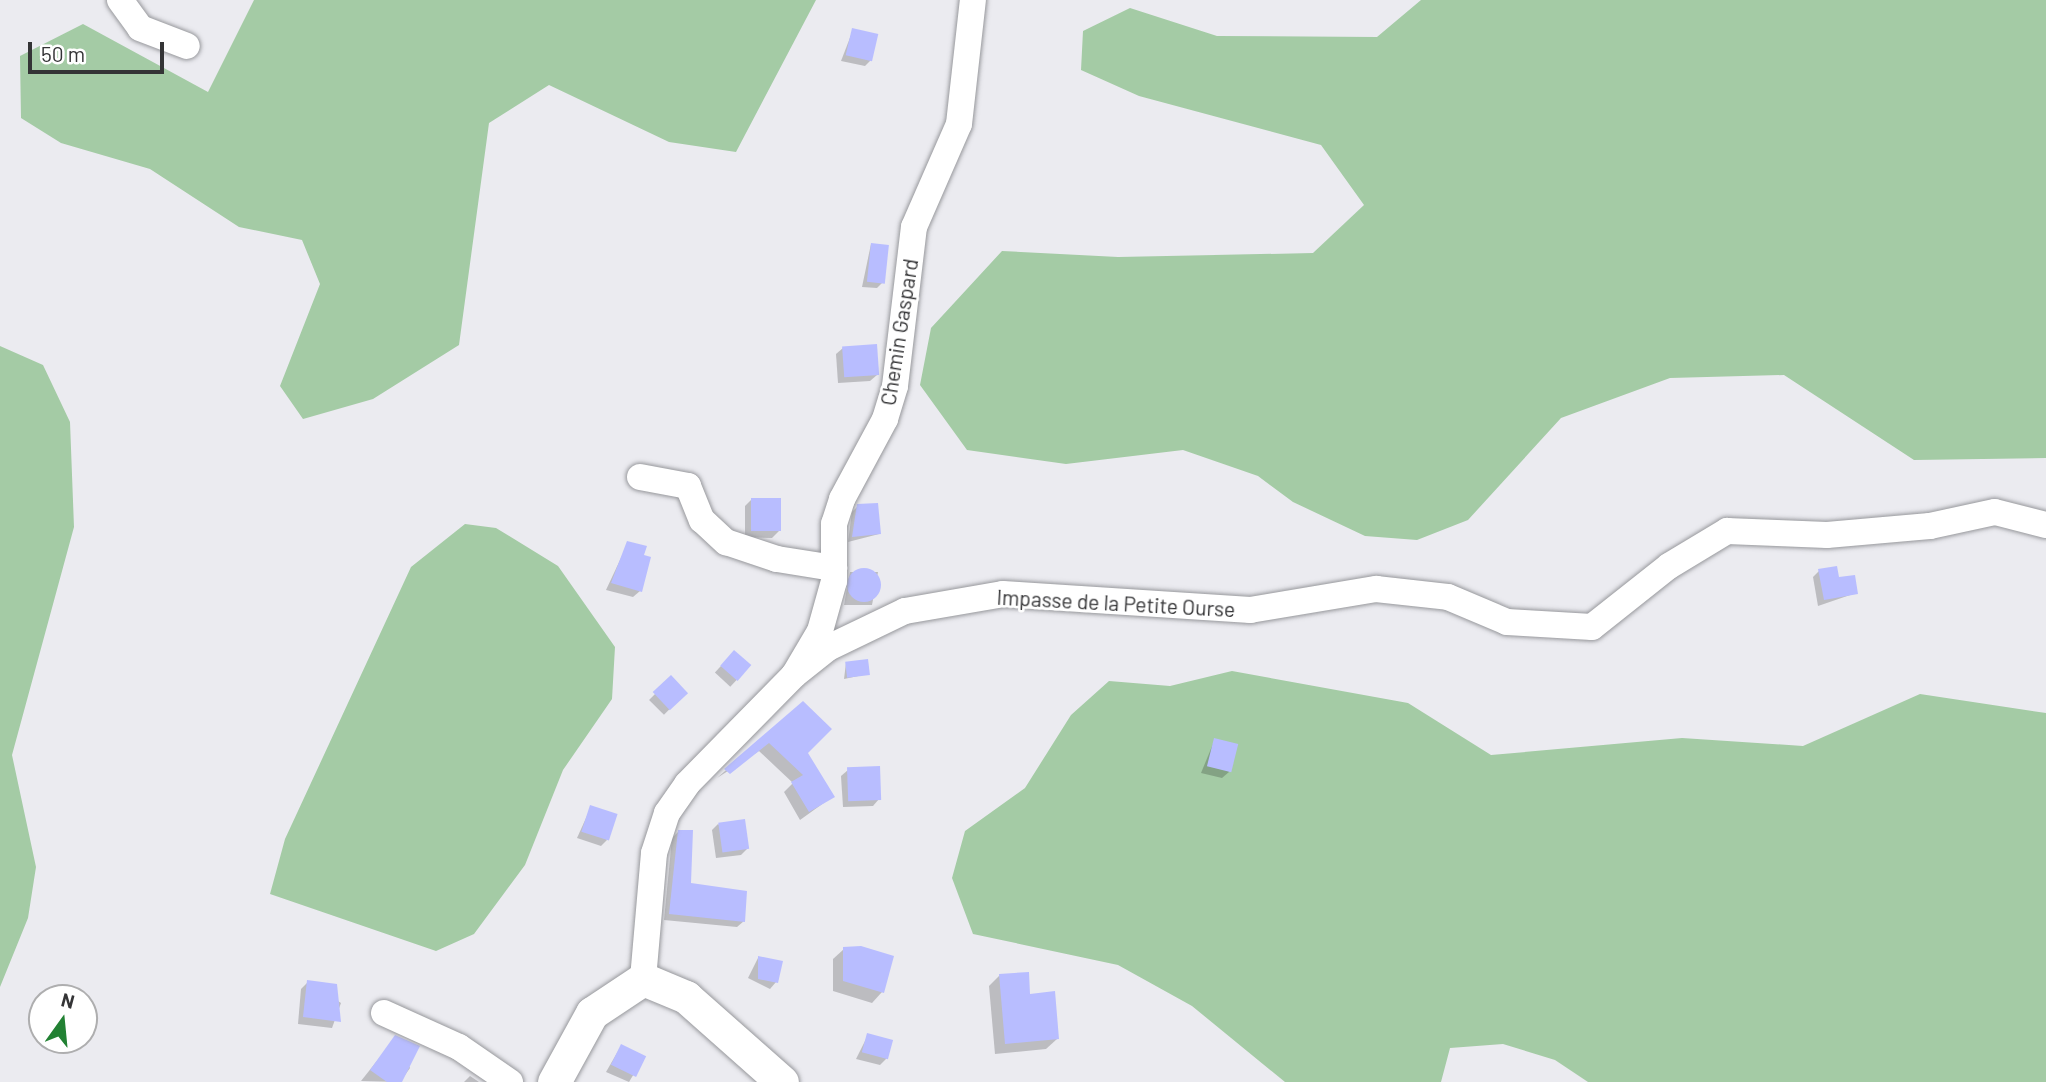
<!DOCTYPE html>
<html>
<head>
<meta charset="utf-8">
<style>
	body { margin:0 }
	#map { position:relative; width:2046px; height:1082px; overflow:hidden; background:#ebebf0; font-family:Barlow,sans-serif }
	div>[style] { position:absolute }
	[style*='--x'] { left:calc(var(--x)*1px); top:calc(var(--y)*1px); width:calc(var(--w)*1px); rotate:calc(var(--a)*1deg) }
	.green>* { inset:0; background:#a4cba5 }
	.shadow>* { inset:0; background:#0003; transform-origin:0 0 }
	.building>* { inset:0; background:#b8bdff; transform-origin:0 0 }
	.round { border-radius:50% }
	.roads { filter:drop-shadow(0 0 2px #97989c) drop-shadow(0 0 2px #97989c) }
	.minor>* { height:26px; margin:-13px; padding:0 13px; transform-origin:13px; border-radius:13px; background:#fff }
	.major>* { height:33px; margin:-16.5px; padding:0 16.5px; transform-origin:16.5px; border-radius:16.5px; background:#fff }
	span { translate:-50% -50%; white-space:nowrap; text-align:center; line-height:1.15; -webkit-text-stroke:5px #fff; paint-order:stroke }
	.street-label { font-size:21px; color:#343436 }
	.north { position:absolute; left:28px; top:984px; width:70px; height:70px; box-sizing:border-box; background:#fff; border:2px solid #aeaeaf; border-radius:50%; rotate:15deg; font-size:19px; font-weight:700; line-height:28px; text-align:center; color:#343436 }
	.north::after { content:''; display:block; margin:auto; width:24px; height:32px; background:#228133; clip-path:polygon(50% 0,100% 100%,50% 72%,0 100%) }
	.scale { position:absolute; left:28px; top:42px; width:136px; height:32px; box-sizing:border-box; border:4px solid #343436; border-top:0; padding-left:9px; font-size:21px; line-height:24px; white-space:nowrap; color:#343436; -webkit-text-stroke:5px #fff; paint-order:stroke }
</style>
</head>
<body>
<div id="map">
	<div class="green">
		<div style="clip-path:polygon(254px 0,816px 0,736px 152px,669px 142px,549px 85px,489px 123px,459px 345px,373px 399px,303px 419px,280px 386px,320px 284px,302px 240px,239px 227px,150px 169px,61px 143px,21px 118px,20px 56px,83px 24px,208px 92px)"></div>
		<div style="clip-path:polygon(1421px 0,2046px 0,2046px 458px,1914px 460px,1784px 375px,1670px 378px,1561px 418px,1468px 520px,1417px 540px,1365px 536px,1293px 502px,1258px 476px,1183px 450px,1066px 464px,967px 450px,920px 385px,931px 328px,1002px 251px,1118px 257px,1313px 253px,1364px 205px,1321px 145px,1139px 96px,1081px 70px,1083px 31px,1130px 8px,1217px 36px,1377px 37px)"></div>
		<div style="clip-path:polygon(0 346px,43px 365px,70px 422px,74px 527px,12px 755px,36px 867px,28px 918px,0 987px)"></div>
		<div style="clip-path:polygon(465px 524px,496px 528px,558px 566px,615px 647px,612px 699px,563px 770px,525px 865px,474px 934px,436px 951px,270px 894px,285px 839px,411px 567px)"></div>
		<div style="clip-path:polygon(1232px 671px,1408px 703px,1491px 755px,1682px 738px,1803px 746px,1920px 694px,2046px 713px,2046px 1082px,1588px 1082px,1555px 1060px,1503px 1044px,1450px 1048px,1441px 1082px,1285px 1082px,1192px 1006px,1118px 965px,973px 934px,952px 878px,965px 831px,1025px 788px,1071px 715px,1109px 681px,1170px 686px)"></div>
	</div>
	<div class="shadow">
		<div style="clip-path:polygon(853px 30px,871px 60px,865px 66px,841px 61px)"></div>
		<div style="clip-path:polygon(871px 244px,882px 283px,877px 288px,862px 287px)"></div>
		<div style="clip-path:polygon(843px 348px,877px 375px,870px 381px,838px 383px,836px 354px)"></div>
		<div style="clip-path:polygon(752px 499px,779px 531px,772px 538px,745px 537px,745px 506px)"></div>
		<div style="clip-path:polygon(858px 506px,879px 534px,848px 542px,852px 512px)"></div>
		<div style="clip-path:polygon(628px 543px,640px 591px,633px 597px,606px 590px)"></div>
		<div style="clip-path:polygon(1819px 571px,1856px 593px,1818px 606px,1813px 577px)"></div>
		<div style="clip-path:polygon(850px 572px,878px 572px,872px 605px,844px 605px)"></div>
		<div style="left:734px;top:652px;width:21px;height:28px;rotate:43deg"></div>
		<div style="clip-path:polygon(846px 663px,868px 674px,844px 679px)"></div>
		<div style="left:671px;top:678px;width:21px;height:31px;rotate:45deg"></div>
		<div style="clip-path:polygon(803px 703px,806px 753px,832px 797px,800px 820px,784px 792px,793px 783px,759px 751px,717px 778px)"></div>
		<div style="clip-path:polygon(1215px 739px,1229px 772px,1222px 778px,1201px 773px)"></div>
		<div style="clip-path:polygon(848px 770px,879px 799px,873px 806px,843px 807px,841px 776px)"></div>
		<div style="clip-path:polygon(591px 807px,607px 840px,601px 846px,577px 838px)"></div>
		<div style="clip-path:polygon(718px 824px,747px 849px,741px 855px,716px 858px,712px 830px)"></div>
		<div style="clip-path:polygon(679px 831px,689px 885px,744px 921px,737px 927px,664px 920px,672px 838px)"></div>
		<div style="clip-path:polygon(844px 949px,892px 957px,882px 992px,872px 1003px,833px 991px,833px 959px)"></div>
		<div style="clip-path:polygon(758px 958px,776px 982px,770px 989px,748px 978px)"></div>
		<div style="clip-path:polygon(1000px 975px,1029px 996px,1057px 1039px,1046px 1049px,995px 1054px,989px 986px)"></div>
		<div style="clip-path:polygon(308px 982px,341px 1003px,332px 1028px,298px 1024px,301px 989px)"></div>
		<div style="clip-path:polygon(868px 1035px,887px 1058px,880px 1065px,856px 1059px)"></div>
		<div style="clip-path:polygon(396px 1037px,410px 1068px,400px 1082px,361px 1081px)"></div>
		<div style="clip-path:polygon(621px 1046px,644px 1057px,629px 1082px,606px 1072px)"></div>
		<div style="clip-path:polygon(470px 1076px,479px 1082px,464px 1082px)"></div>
	</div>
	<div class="building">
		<div style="left:852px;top:28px;width:27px;height:28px;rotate:13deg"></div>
		<div style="left:871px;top:243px;width:18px;height:39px;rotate:6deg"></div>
		<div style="left:877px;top:344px;width:31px;height:35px;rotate:86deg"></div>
		<div style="left:751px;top:498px;width:30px;height:33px"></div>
		<div style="clip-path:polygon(878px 503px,881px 534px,852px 537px,857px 504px)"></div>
		<div style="clip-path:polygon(627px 541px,647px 546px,644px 555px,651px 557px,642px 592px,611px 583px)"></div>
		<div style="clip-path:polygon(1837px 566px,1839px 577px,1855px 575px,1858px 594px,1824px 600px,1818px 569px)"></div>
		<div class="round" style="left:847px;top:568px;width:34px;height:34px"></div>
		<div style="left:734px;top:650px;width:23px;height:21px;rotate:41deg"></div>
		<div style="left:868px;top:659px;width:16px;height:23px;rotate:83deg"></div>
		<div style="left:671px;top:675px;width:25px;height:25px;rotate:47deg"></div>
		<div style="clip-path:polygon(803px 701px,832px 729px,808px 753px,835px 797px,809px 812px,791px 782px,803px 775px,769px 743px,730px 774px,724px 769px)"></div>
		<div style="left:1214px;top:738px;width:25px;height:29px;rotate:14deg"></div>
		<div style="left:880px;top:766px;width:34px;height:33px;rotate:88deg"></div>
		<div style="left:590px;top:805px;width:29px;height:28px;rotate:18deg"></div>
		<div style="left:745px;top:819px;width:30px;height:27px;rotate:82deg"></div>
		<div style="clip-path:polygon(678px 830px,693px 830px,691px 883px,747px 891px,745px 922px,669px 914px)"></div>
		<div style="clip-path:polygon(861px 946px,894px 956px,884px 993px,843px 981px,843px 947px)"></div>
		<div style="clip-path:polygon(758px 956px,783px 961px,778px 983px,758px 979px)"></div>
		<div style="clip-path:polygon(1029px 972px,1030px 994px,1055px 991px,1059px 1039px,1005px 1044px,999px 974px)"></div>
		<div style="clip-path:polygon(307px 980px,337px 984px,341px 1022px,303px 1017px)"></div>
		<div style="left:867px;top:1033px;width:27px;height:20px;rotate:15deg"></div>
		<div style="clip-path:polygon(395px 1035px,420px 1046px,402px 1082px,387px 1082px,370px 1070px)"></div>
		<div style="left:621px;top:1044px;width:28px;height:23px;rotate:26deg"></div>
	</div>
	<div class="roads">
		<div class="minor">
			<div style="--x:120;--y:0;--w:34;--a:54"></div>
			<div style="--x:140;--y:28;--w:50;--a:21"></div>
			<div style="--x:640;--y:477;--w:49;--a:10.6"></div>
			<div style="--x:688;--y:486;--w:37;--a:68"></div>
			<div style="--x:702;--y:520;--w:33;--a:43"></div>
			<div style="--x:726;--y:542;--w:54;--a:18.4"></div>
			<div style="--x:777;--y:559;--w:58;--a:9"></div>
			<div style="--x:794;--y:675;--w:43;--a:-38.5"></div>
			<div style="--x:828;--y:648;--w:85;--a:-25.7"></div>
			<div style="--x:905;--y:611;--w:99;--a:-9.8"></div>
			<div style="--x:1003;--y:594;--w:248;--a:3.7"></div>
			<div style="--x:1250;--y:610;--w:128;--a:-9.5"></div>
			<div style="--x:1376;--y:589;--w:72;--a:6.3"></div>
			<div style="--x:1448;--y:597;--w:64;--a:23"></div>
			<div style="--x:1507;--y:622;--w:85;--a:3.4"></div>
			<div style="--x:1592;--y:627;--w:98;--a:-38.4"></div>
			<div style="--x:1669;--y:566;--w:68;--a:-31.1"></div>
			<div style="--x:1727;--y:531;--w:100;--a:2.3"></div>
			<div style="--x:1827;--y:535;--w:103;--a:-5"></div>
			<div style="--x:1930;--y:526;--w:66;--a:-12.2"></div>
			<div style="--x:1995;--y:512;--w:53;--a:14.3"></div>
			<div style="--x:643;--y:979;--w:126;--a:-85"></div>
			<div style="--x:654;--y:853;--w:42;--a:-72"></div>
			<div style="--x:667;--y:813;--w:35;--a:-55"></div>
			<div style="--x:687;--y:784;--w:153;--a:-45.5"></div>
			<div style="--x:794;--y:675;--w:51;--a:-59.4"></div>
			<div style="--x:820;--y:631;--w:52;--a:-74.4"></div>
			<div style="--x:834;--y:581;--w:57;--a:-90"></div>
			<div style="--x:834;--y:524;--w:26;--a:-72"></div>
			<div style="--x:842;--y:499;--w:91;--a:-61.7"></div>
			<div style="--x:885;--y:419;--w:34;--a:-73"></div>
			<div style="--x:895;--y:386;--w:160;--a:-83.2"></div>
			<div style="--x:914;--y:227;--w:112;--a:-66.4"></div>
			<div style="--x:959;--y:124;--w:125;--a:-83.6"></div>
			<div style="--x:384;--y:1013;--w:82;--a:24.4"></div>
			<div style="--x:459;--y:1047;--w:62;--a:34.5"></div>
		</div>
		<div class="major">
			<div style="--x:554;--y:1082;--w:79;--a:-61.2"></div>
			<div style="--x:592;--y:1013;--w:61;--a:-33.7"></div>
			<div style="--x:643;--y:979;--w:47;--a:22.7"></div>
			<div style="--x:686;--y:997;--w:128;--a:41.5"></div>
		</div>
	</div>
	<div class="street-label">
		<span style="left:899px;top:332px;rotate:-81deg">Chemin Gaspard</span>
		<span style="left:1116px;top:603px;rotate:3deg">Impasse de la Petite Ourse</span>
	</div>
	<div class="north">N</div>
	<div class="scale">50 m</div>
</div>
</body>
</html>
